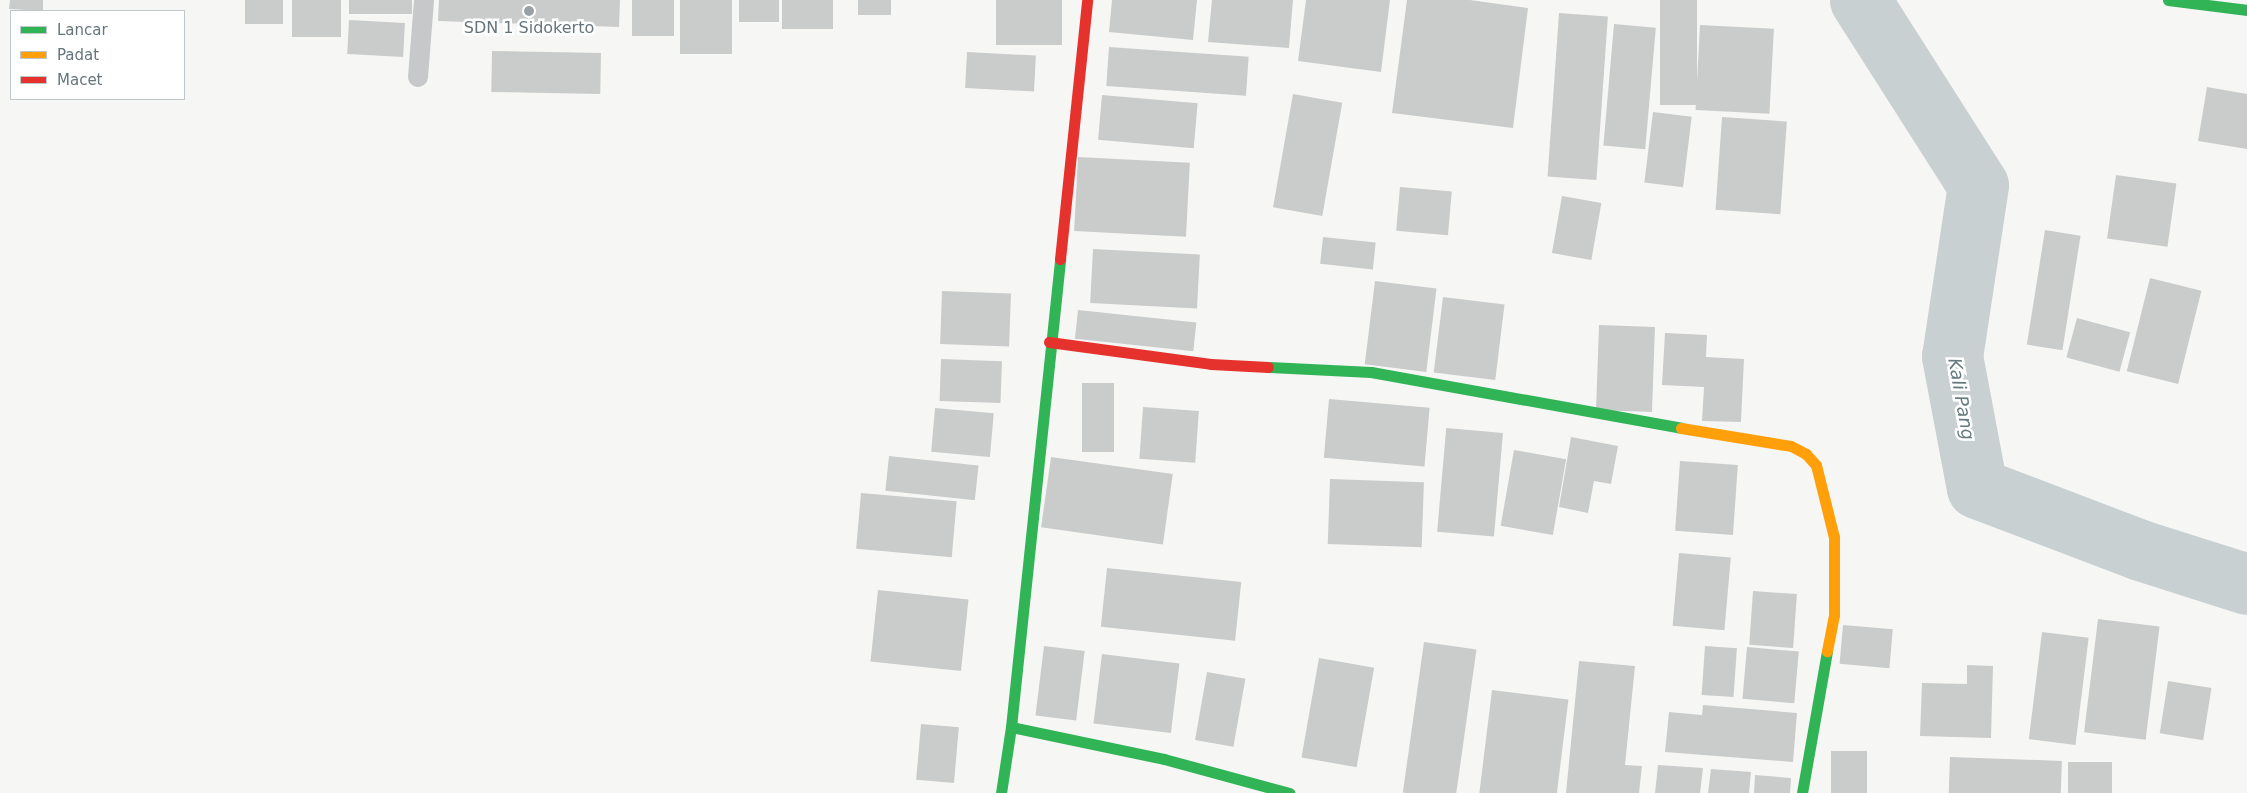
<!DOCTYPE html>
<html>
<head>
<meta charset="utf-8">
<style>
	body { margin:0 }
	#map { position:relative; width:2247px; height:793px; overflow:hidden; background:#f6f6f5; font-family:"DejaVu Sans",sans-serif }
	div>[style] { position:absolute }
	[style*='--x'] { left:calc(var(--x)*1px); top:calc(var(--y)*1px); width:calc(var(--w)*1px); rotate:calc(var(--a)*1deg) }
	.river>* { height:61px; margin:-30.5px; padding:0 30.5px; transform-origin:30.5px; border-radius:30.5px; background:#c8d0d2 }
	.building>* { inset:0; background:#cacccc; transform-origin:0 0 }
	.lane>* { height:20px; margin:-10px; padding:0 10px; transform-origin:10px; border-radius:10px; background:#c6c8c9 }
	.fast>* { height:11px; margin:-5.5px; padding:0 5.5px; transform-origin:5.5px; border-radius:5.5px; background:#30b455 }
	.slow>* { height:11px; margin:-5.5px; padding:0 5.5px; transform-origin:5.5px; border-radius:5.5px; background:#ff9f0a }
	.jam>* { height:11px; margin:-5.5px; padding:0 5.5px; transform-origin:5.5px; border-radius:5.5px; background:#e5322d }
	.dots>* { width:14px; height:14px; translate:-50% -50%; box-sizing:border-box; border:2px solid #fff; border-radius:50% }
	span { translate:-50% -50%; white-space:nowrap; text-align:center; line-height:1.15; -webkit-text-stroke:5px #fff; paint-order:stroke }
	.poi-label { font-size:16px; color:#65757c }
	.water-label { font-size:18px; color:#657a7e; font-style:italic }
	.legend { position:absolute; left:10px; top:10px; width:175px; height:90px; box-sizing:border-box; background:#fff; border:1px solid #c1c8cb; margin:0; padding:6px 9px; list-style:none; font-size:15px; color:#65757c }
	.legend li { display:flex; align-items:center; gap:10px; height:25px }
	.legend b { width:25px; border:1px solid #c1c8cb }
</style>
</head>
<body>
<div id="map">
	<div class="river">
		<div style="--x:1860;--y:0;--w:219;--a:57.5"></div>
		<div style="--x:1978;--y:185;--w:173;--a:98.6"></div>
		<div style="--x:1952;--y:356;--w:134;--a:79.3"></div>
		<div style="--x:1977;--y:488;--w:174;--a:20.8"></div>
		<div style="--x:2140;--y:550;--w:112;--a:17.6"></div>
	</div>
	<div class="building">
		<div style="clip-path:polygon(10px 0,43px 0,43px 11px,9px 9px)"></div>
		<div style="left:245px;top:0;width:38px;height:24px"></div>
		<div style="left:292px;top:0;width:49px;height:37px"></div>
		<div style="left:349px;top:0;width:63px;height:14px"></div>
		<div style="clip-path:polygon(439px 0,620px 0,619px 27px,438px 21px)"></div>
		<div style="left:632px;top:0;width:42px;height:36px"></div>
		<div style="left:680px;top:0;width:52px;height:54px"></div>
		<div style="left:739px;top:0;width:40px;height:22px"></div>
		<div style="left:782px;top:0;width:51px;height:29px"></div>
		<div style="left:858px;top:0;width:33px;height:15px"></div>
		<div style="left:996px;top:0;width:66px;height:45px"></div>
		<div style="clip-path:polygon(1112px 0,1197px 0,1193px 40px,1109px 32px)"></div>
		<div style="clip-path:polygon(1212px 0,1293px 0,1289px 48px,1208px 42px)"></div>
		<div style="clip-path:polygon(1306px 0,1390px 0,1381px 72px,1298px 61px)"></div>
		<div style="clip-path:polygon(1407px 0,1470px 0,1528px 8px,1513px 128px,1392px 113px)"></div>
		<div style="left:1660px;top:0;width:37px;height:105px"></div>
		<div style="left:1559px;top:13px;width:49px;height:164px;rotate:4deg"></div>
		<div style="left:349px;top:20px;width:56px;height:34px;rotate:3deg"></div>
		<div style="left:1614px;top:24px;width:42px;height:122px;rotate:5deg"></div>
		<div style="left:1700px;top:25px;width:74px;height:85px;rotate:3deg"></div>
		<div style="left:1109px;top:47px;width:140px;height:39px;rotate:4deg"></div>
		<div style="left:492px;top:51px;width:109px;height:41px;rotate:1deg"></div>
		<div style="left:967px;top:52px;width:69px;height:36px;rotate:3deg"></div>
		<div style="clip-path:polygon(2207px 87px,2247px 94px,2247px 149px,2198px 141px)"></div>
		<div style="left:1293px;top:94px;width:50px;height:115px;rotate:10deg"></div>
		<div style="left:1102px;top:95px;width:96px;height:45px;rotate:5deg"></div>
		<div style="left:1653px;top:112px;width:39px;height:71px;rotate:7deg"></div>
		<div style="left:1722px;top:117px;width:65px;height:93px;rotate:4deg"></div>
		<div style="left:1078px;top:157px;width:112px;height:74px;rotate:3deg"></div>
		<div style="left:2116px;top:175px;width:61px;height:64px;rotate:8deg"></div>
		<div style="left:1400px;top:187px;width:52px;height:44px;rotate:5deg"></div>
		<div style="left:1562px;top:196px;width:40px;height:58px;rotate:10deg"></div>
		<div style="left:2045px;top:230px;width:36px;height:116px;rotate:9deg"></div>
		<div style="left:1323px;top:237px;width:53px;height:27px;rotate:6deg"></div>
		<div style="left:1093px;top:249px;width:107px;height:54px;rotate:3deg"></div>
		<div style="left:2150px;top:278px;width:53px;height:96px;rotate:14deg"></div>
		<div style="left:1375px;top:281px;width:62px;height:84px;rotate:7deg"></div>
		<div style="left:942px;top:291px;width:69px;height:53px;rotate:2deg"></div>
		<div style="left:1443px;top:297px;width:62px;height:76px;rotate:7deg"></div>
		<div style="left:1078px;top:310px;width:119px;height:29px;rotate:6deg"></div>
		<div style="left:2077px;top:318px;width:55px;height:41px;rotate:15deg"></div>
		<div style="left:1599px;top:325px;width:56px;height:85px;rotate:2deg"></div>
		<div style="clip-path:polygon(1665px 333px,1707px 335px,1706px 357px,1744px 359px,1741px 422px,1702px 421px,1704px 387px,1662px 385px)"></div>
		<div style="left:941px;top:359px;width:61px;height:42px;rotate:2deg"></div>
		<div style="left:1082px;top:383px;width:32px;height:69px"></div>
		<div style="left:1329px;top:399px;width:101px;height:59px;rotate:5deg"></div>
		<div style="left:1143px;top:407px;width:56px;height:52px;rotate:4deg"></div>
		<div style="left:935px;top:408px;width:59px;height:44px;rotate:5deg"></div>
		<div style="left:1503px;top:433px;width:104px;height:57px;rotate:95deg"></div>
		<div style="clip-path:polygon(1571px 437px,1618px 446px,1611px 484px,1594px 481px,1588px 513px,1559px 507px)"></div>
		<div style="left:1514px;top:450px;width:53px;height:77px;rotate:10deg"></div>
		<div style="left:889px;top:456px;width:90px;height:35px;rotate:6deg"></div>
		<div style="left:1051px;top:457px;width:123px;height:71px;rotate:8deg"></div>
		<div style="left:1680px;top:461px;width:58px;height:70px;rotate:4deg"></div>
		<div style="left:1330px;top:479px;width:94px;height:65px;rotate:2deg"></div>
		<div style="left:861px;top:493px;width:96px;height:56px;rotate:5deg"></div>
		<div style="left:1679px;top:553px;width:52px;height:73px;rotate:5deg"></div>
		<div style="left:1107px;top:568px;width:135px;height:59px;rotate:6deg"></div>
		<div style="left:878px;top:590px;width:91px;height:72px;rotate:6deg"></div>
		<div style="left:1753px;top:591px;width:44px;height:54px;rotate:4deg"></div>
		<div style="left:2098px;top:619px;width:62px;height:114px;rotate:7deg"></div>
		<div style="left:1843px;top:625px;width:50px;height:39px;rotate:5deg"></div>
		<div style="left:2042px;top:632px;width:47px;height:108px;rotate:7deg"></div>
		<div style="left:1424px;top:642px;width:53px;height:152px;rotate:8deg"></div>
		<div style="left:1044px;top:646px;width:41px;height:70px;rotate:7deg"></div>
		<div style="left:1705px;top:646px;width:32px;height:49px;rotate:4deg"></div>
		<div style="left:1747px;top:647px;width:52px;height:52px;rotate:5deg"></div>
		<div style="left:1102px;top:654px;width:78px;height:70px;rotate:7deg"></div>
		<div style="left:1319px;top:658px;width:56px;height:101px;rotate:10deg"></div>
		<div style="clip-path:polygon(1579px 661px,1635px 666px,1625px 765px,1642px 766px,1639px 793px,1566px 793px)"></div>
		<div style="clip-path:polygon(1967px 665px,1993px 666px,1991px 738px,1920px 736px,1922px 683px,1967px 684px)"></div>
		<div style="left:1207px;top:672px;width:39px;height:69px;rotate:10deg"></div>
		<div style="left:2168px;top:681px;width:44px;height:53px;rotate:9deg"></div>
		<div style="left:1492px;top:690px;width:77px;height:104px;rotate:7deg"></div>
		<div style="clip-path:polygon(1703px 705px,1797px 713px,1793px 762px,1665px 752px,1669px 712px,1702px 715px)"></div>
		<div style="left:921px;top:724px;width:38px;height:56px;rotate:5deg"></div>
		<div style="left:1831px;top:751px;width:36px;height:42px"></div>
		<div style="left:1950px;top:757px;width:112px;height:36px;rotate:2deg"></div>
		<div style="left:2068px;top:762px;width:44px;height:31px"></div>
		<div style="clip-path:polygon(1658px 765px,1703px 768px,1700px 793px,1655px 793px)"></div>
		<div style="clip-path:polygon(1711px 769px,1751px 772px,1749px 793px,1708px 793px)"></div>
		<div style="clip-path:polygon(1755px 775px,1791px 778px,1790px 793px,1754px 793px)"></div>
	</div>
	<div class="lane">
		<div style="--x:418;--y:77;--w:77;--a:-85.5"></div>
	</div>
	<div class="fast">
		<div style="--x:2168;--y:0;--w:80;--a:7.2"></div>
		<div style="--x:1268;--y:367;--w:103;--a:2.8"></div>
		<div style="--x:1371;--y:372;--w:315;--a:10.2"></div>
		<div style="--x:1011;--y:727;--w:156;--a:11.8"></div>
		<div style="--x:1164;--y:759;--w:130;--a:15.2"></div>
		<div style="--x:1001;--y:793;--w:67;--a:-81.4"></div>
		<div style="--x:1011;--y:727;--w:471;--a:-84"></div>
		<div style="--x:1802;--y:793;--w:144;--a:-80"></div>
	</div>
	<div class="slow">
		<div style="--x:1681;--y:428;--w:111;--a:9.3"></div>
		<div style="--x:1791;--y:446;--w:17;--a:28"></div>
		<div style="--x:1806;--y:454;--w:15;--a:48"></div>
		<div style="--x:1816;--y:465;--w:74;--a:76"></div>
		<div style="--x:1834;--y:537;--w:78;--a:90"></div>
		<div style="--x:1834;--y:615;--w:37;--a:101"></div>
	</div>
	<div class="jam">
		<div style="--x:1060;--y:259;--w:260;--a:-84"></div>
		<div style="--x:1049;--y:342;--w:163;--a:7.7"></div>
		<div style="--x:1211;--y:364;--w:57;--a:3"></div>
	</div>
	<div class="dots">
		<div style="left:529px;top:11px;background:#98a2a6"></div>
	</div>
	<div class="poi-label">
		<span style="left:529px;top:28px">SDN 1 Sidokerto</span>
	</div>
	<div class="water-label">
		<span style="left:1961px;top:399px;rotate:80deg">Kali Pang</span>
	</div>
	<ul class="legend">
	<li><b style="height:6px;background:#30b455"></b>Lancar</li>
	<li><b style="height:6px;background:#ff9f0a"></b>Padat</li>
	<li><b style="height:6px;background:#e5322d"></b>Macet</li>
	</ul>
</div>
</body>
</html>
